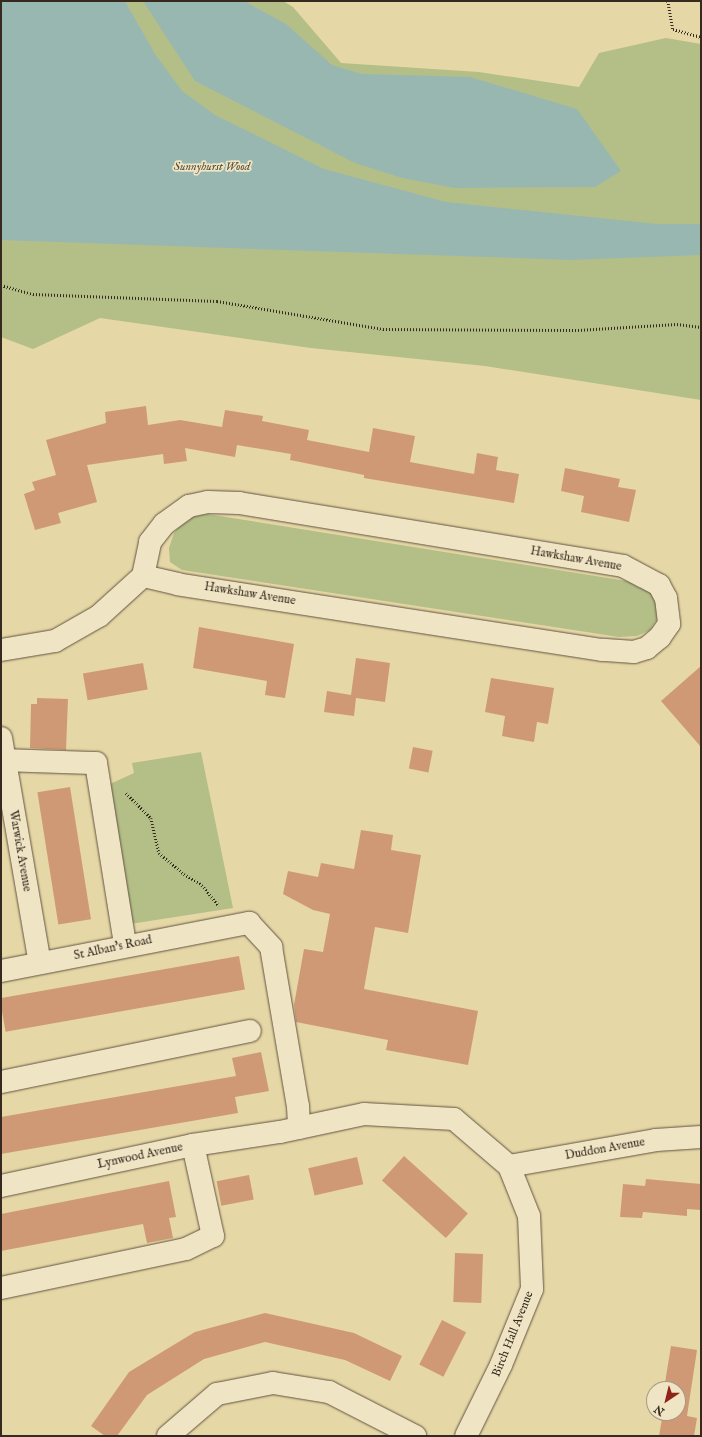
<!DOCTYPE html>
<html>
<head>
<meta charset="utf-8">
<style>
	body { margin:0 }
	#map { position:relative; width:702px; height:1437px; overflow:hidden; background:#e6d7a6; font-family:"IM FELL English",serif }
	div>[style] { position:absolute }
	[style*='--x'] { left:calc(var(--x)*1px); top:calc(var(--y)*1px); width:calc(var(--w)*1px); rotate:calc(var(--a)*1deg) }
	.green>* { inset:0; background:#b4be87 }
	.water>* { inset:0; background:#99b7b1 }
	.building>* { inset:0; background:#d09976; transform-origin:0 0 }
	.path>* { height:2.5px; margin-top:-1.25px; transform-origin:0; background:repeating-linear-gradient(90deg,#36291f 0 1px,transparent 0 3px) }
	.roads { filter:drop-shadow(0 0 1px #625441) drop-shadow(0 0 1px #625441) }
	.minor>* { height:22px; margin:-11px; padding:0 11px; transform-origin:11px; border-radius:11px; background:#efe5c5 }
	span { translate:-50% -50%; white-space:nowrap; text-align:center; line-height:1.15; -webkit-text-stroke:3.5px #efe5c5; paint-order:stroke }
	.park-label { font-size:12px; color:#564e39; font-style:italic }
	.street-label { font-size:12px; color:#36291f }
	.frame { position:absolute; inset:0; border:2px solid #36291f; pointer-events:none }
	.north { position:absolute; left:646px; top:1381px; width:40px; height:40px; box-sizing:border-box; background:#efe5c5; border:1px solid #a59a83; border-radius:50%; rotate:215deg; font-size:11px; font-weight:700; line-height:16px; text-align:center; color:#36291f }
	.north::after { content:''; display:block; margin:auto; width:14px; height:18px; background:#8f2418; clip-path:polygon(50% 0,100% 100%,50% 72%,0 100%) }
</style>
</head>
<body>
<div id="map">
	<div class="green">
		<div style="clip-path:polygon(1px 1px,283px 1px,293px 7px,341px 63px,479px 72px,579px 87px,599px 53px,666px 38px,701px 44px,701px 400px,485px 366px,311px 348px,100px 318px,33px 349px,1px 337px)"></div>
		<div style="clip-path:polygon(207px 514px,639px 583px,658px 594px,659px 616px,650px 630px,637px 636px,619px 637px,182px 570px,170px 562px,169px 548px,174px 533px,183px 522px,195px 516px)"></div>
		<div style="clip-path:polygon(201px 752px,233px 908px,130px 924px,110px 784px,134px 773px,132px 763px)"></div>
	</div>
	<div class="water">
		<div style="clip-path:polygon(1px 1px,125px 1px,155px 54px,182px 91px,215px 115px,324px 169px,446px 202px,657px 224px,701px 224px,701px 255px,571px 260px,1px 240px)"></div>
		<div style="clip-path:polygon(143px 1px,244px 1px,286px 24px,332px 65px,362px 74px,470px 77px,577px 109px,621px 171px,595px 187px,455px 188px,402px 178px,355px 163px,195px 81px)"></div>
	</div>
	<div class="building">
		<div style="clip-path:polygon(146px 406px,148px 425px,180px 420px,222px 427px,225px 410px,263px 416px,262px 421px,309px 430px,307px 440px,369px 452px,373px 428px,415px 436px,410px 462px,474px 474px,477px 453px,498px 457px,496px 470px,519px 474px,514px 503px,364px 478px,364px 475px,290px 460px,291px 454px,237px 445px,235px 457px,185px 448px,187px 461px,164px 464px,163px 454px,87px 465px,97px 502px,58px 513px,61px 523px,35px 530px,24px 494px,35px 490px,32px 482px,56px 475px,46px 440px,106px 423px,105px 412px)"></div>
		<div style="clip-path:polygon(565px 468px,620px 479px,618px 487px,636px 490px,629px 522px,581px 512px,584px 496px,561px 491px)"></div>
		<div style="clip-path:polygon(199px 627px,294px 644px,285px 698px,265px 695px,267px 681px,193px 668px)"></div>
		<div style="clip-path:polygon(356px 658px,390px 663px,385px 702px,356px 698px,354px 716px,324px 712px,327px 691px,351px 695px)"></div>
		<div style="left:143px;top:663px;width:27px;height:61px;rotate:80deg"></div>
		<div style="clip-path:polygon(701px 666px,701px 747px,661px 701px)"></div>
		<div style="clip-path:polygon(491px 678px,554px 688px,548px 724px,537px 722px,534px 742px,502px 736px,505px 716px,485px 712px)"></div>
		<div style="clip-path:polygon(37px 698px,68px 699px,66px 750px,30px 748px,31px 704px,37px 704px)"></div>
		<div style="left:413px;top:747px;width:20px;height:22px;rotate:11deg"></div>
		<div style="left:70px;top:787px;width:134px;height:33px;rotate:81deg"></div>
		<div style="clip-path:polygon(361px 830px,393px 835px,391px 850px,421px 855px,408px 933px,375px 927px,364px 989px,478px 1011px,468px 1065px,386px 1050px,388px 1040px,296px 1022px,294px 1005px,304px 949px,323px 952px,330px 914px,313px 910px,283px 894px,288px 871px,318px 877px,321px 863px,354px 869px)"></div>
		<div style="left:239px;top:956px;width:34px;height:243px;rotate:80deg"></div>
		<div style="clip-path:polygon(261px 1052px,269px 1091px,235px 1097px,238px 1113px,1px 1154px,1px 1117px,236px 1076px,232px 1058px)"></div>
		<div style="left:404px;top:1156px;width:86px;height:33px;rotate:42deg"></div>
		<div style="left:357px;top:1157px;width:28px;height:50px;rotate:77deg"></div>
		<div style="left:249px;top:1175px;width:25px;height:33px;rotate:79deg"></div>
		<div style="clip-path:polygon(646px 1179px,701px 1184px,701px 1210px,687px 1209px,687px 1216px,643px 1212px,642px 1218px,620px 1217px,623px 1184px,645px 1186px)"></div>
		<div style="clip-path:polygon(169px 1181px,176px 1217px,169px 1218px,173px 1238px,147px 1243px,143px 1224px,1px 1251px,1px 1214px)"></div>
		<div style="left:455px;top:1253px;width:28px;height:49px;rotate:2deg"></div>
		<div style="clip-path:polygon(265px 1313px,354px 1333px,402px 1356px,390px 1381px,345px 1360px,265px 1342px,204px 1359px,147px 1395px,117px 1436px,105px 1436px,91px 1426px,129px 1372px,195px 1332px)"></div>
		<div style="left:442px;top:1320px;width:27px;height:50px;rotate:27deg"></div>
		<div style="clip-path:polygon(671px 1346px,697px 1350px,687px 1416px,697px 1418px,694px 1436px,659px 1436px,663px 1413px,678px 1413px,678px 1389px,664px 1389px)"></div>
	</div>
	<div class="path">
		<div style="--x:668;--y:1;--w:28;--a:80"></div>
		<div style="--x:673;--y:29;--w:29;--a:16"></div>
		<div style="--x:1;--y:285;--w:33;--a:16"></div>
		<div style="--x:33;--y:294;--w:184;--a:2.2"></div>
		<div style="--x:217;--y:301;--w:168;--a:9.6"></div>
		<div style="--x:383;--y:329;--w:195;--a:0.3"></div>
		<div style="--x:578;--y:330;--w:99;--a:-3.5"></div>
		<div style="--x:677;--y:324;--w:24;--a:7"></div>
		<div style="--x:126;--y:793;--w:35;--a:45"></div>
		<div style="--x:151;--y:818;--w:36;--a:77"></div>
		<div style="--x:159;--y:853;--w:33;--a:40"></div>
		<div style="--x:184;--y:874;--w:21;--a:31"></div>
		<div style="--x:202;--y:885;--w:27;--a:51"></div>
	</div>
	<div class="roads">
		<div class="minor">
			<div style="--x:1;--y:650;--w:55;--a:-9.5"></div>
			<div style="--x:55;--y:641;--w:51;--a:-29.6"></div>
			<div style="--x:99;--y:616;--w:59;--a:-42.3"></div>
			<div style="--x:143;--y:576;--w:35;--a:-78"></div>
			<div style="--x:150;--y:542;--w:23;--a:-52"></div>
			<div style="--x:164;--y:524;--w:31;--a:-36"></div>
			<div style="--x:189;--y:506;--w:19;--a:-12"></div>
			<div style="--x:208;--y:502;--w:31;--a:2"></div>
			<div style="--x:239;--y:503;--w:389;--a:9.3"></div>
			<div style="--x:623;--y:566;--w:41;--a:27.8"></div>
			<div style="--x:659;--y:585;--w:15;--a:62"></div>
			<div style="--x:666;--y:598;--w:26;--a:83"></div>
			<div style="--x:669;--y:624;--w:16;--a:125"></div>
			<div style="--x:660;--y:637;--w:17;--a:140"></div>
			<div style="--x:647;--y:648;--w:14;--a:163"></div>
			<div style="--x:634;--y:652;--w:32;--a:-176"></div>
			<div style="--x:602;--y:650;--w:429;--a:-171.2"></div>
			<div style="--x:178;--y:584;--w:36;--a:-167"></div>
			<div style="--x:1;--y:738;--w:228;--a:80.2"></div>
			<div style="--x:4;--y:760;--w:92;--a:1.9"></div>
			<div style="--x:96;--y:763;--w:184;--a:80.9"></div>
			<div style="--x:1;--y:971;--w:253;--a:-11"></div>
			<div style="--x:249;--y:923;--w:33;--a:47"></div>
			<div style="--x:271;--y:947;--w:161;--a:80.4"></div>
			<div style="--x:298;--y:1106;--w:22;--a:87"></div>
			<div style="--x:1;--y:1082;--w:254;--a:-11.6"></div>
			<div style="--x:509;--y:1166;--w:149;--a:-10"></div>
			<div style="--x:656;--y:1140;--w:45;--a:-3.8"></div>
			<div style="--x:1;--y:1186;--w:196;--a:-12.1"></div>
			<div style="--x:193;--y:1145;--w:88;--a:-8.5"></div>
			<div style="--x:280;--y:1132;--w:86;--a:-12.1"></div>
			<div style="--x:364;--y:1114;--w:90;--a:3.2"></div>
			<div style="--x:454;--y:1119;--w:72;--a:40.5"></div>
			<div style="--x:509;--y:1166;--w:54;--a:68.2"></div>
			<div style="--x:529;--y:1216;--w:73;--a:87.6"></div>
			<div style="--x:532;--y:1289;--w:82;--a:112.2"></div>
			<div style="--x:501;--y:1365;--w:79;--a:116.2"></div>
			<div style="--x:1;--y:1288;--w:189;--a:-11.9"></div>
			<div style="--x:186;--y:1249;--w:30;--a:-26"></div>
			<div style="--x:213;--y:1236;--w:93;--a:-102.4"></div>
			<div style="--x:168;--y:1436;--w:65;--a:-40.6"></div>
			<div style="--x:217;--y:1394;--w:57;--a:-11.1"></div>
			<div style="--x:273;--y:1383;--w:57;--a:9.1"></div>
			<div style="--x:329;--y:1392;--w:97;--a:27.1"></div>
		</div>
	</div>
	<div class="park-label">
		<span style="left:212px;top:167px">Sunnyhurst Wood</span>
	</div>
	<div class="street-label">
		<span style="left:576px;top:559px;rotate:10deg">Hawkshaw Avenue</span>
		<span style="left:250px;top:594px;rotate:9deg">Hawkshaw Avenue</span>
		<span style="left:20px;top:851px;rotate:80deg">Warwick Avenue</span>
		<span style="left:113px;top:948px;rotate:-12deg">St Alban's Road</span>
		<span style="left:605px;top:1149px;rotate:-10deg">Duddon Avenue</span>
		<span style="left:140px;top:1156px;rotate:-12deg">Lynwood Avenue</span>
		<span style="left:513px;top:1334px;rotate:-68deg">Birch Hall Avenue</span>
	</div>
	<div class="frame"></div>
	<div class="north">N</div>
</div>
</body>
</html>
